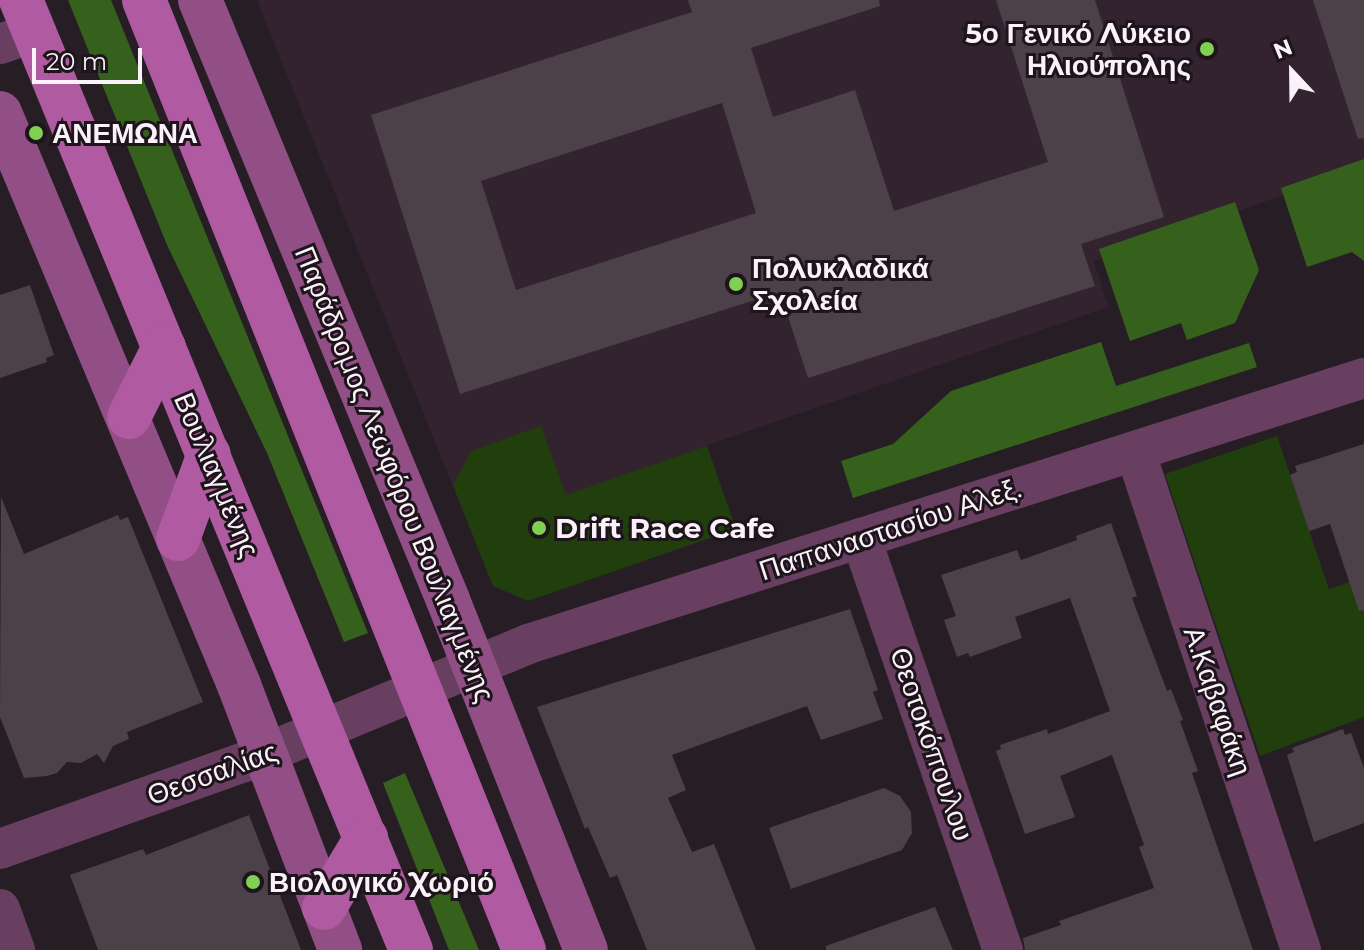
<!DOCTYPE html>
<html>
<head>
<meta charset="utf-8">
<style>
	body { margin:0 }
	#map { position:relative; width:1364px; height:950px; overflow:hidden; background:#271d25; font-family:Montserrat,sans-serif }
	div>[style] { position:absolute }
	[style*='--x'] { left:calc(var(--x)*1px); top:calc(var(--y)*1px); width:calc(var(--w)*1px); rotate:calc(var(--a)*1deg) }
	.built>* { inset:0; background:#33232f }
	.green>* { inset:0; background:#203f0d }
	.forest>* { inset:0; background:#36611d }
	.building>* { inset:0; background:#4c4049 }
	.street>* { height:40px; margin:-20px; padding:0 20px; transform-origin:20px; border-radius:20px; background:#693f61 }
	.secondary>* { height:44px; margin:-22px; padding:0 22px; transform-origin:22px; border-radius:22px; background:#914f85 }
	.primary>* { height:44px; margin:-22px; padding:0 22px; transform-origin:22px; border-radius:22px; background:#b05aa1 }
	.dots>* { width:22px; height:22px; translate:-50% -50%; box-sizing:border-box; border:4px solid #1e141c; border-radius:50% }
	span { translate:-50% -50%; white-space:nowrap; text-align:center; line-height:1.15; -webkit-text-stroke:6px #1e141c; paint-order:stroke }
	.poi-label { font-size:28px; color:#faf2f8; font-weight:700 }
	.right { translate:-100% -50%; text-align:right }
	.left { translate:0 -50%; text-align:left }
	.street-label { font-size:28px; color:#faf2f8 }
	.north { position:absolute; left:1252px; top:32px; width:80px; height:80px; -webkit-text-stroke:6px #1e141c; paint-order:stroke; rotate:338deg; font-size:22px; font-weight:700; line-height:32px; text-align:center; color:#faf2f8 }
	.north::after { content:''; display:block; margin:auto; width:28px; height:36px; background:#faf2f8; clip-path:polygon(50% 0,100% 100%,50% 72%,0 100%) }
	.scale { position:absolute; left:32px; top:48px; width:110px; height:36px; box-sizing:border-box; border:4px solid #faf2f8; border-top:0; padding-left:10px; font-size:24px; line-height:28px; white-space:nowrap; color:#faf2f8; -webkit-text-stroke:6px #1e141c; paint-order:stroke }
</style>
</head>
<body>
<div id="map">
	<div class="built">
		<div style="clip-path:polygon(257px 0,1364px 0,1364px 167px,1094px 261px,1108px 307px,708px 445px,493px 586px)"></div>
	</div>
	<div class="green">
		<div style="clip-path:polygon(541px 426px,566px 495px,707px 446px,736px 529px,528px 601px,493px 586px,453px 485px,471px 451px)"></div>
		<div style="clip-path:polygon(1277px 436px,1329px 589px,1364px 577px,1364px 717px,1260px 756px,1165px 474px)"></div>
	</div>
	<div class="forest">
		<div style="clip-path:polygon(68px 0,111px 0,368px 633px,344px 642px,267px 453px,167px 245px)"></div>
		<div style="clip-path:polygon(1364px 159px,1364px 261px,1352px 252px,1307px 267px,1281px 188px)"></div>
		<div style="clip-path:polygon(1235px 202px,1259px 270px,1235px 323px,1187px 340px,1181px 323px,1130px 341px,1099px 249px)"></div>
		<div style="clip-path:polygon(1101px 342px,1116px 386px,1249px 343px,1257px 367px,853px 498px,841px 461px,893px 444px,951px 391px)"></div>
		<div style="clip-path:polygon(405px 773px,479px 950px,449px 950px,383px 783px)"></div>
	</div>
	<div class="building">
		<div style="clip-path:polygon(evenodd,688px 0,879px 0,880px 6px,751px 48px,773px 117px,855px 90px,894px 211px,1048px 162px,996px 0,1095px 0,1164px 217px,1081px 244px,1095px 286px,808px 378px,780px 292px,460px 394px,371px 115px,692px 12px,688px 0,722px 103px,756px 213px,516px 290px,481px 181px,722px 103px)"></div>
		<div style="clip-path:polygon(1313px 0,1364px 0,1364px 138px,1358px 139px)"></div>
		<div style="clip-path:polygon(30px 285px,54px 355px,46px 358px,47px 362px,0 378px,0 295px)"></div>
		<div style="clip-path:polygon(1364px 444px,1364px 610px,1359px 611px,1330px 524px,1309px 531px,1290px 475px,1297px 472px,1295px 466px)"></div>
		<div style="clip-path:polygon(1px 497px,24px 554px,118px 515px,120px 520px,128px 517px,203px 702px,127px 732px,129px 739px,113px 746px,104px 763px,97px 754px,81px 763px,67px 762px,57px 773px,47px 776px,24px 778px,0 717px)"></div>
		<div style="clip-path:polygon(1111px 523px,1137px 596px,1132px 598px,1167px 691px,1171px 689px,1183px 720px,1180px 721px,1198px 771px,1192px 773px,1253px 950px,1025px 950px,1023px 938px,1061px 925px,1059px 921px,1154px 888px,1139px 847px,1144px 845px,1112px 755px,1060px 776px,1075px 817px,1025px 834px,996px 751px,1001px 749px,1000px 745px,1047px 729px,1048px 734px,1110px 711px,1070px 598px,1015px 617px,1022px 638px,970px 657px,968px 653px,957px 657px,944px 620px,956px 616px,941px 575px,1017px 550px,1021px 560px,1077px 540px,1076px 536px)"></div>
		<div style="clip-path:polygon(850px 609px,878px 690px,873px 692px,883px 719px,821px 740px,807px 706px,672px 755px,686px 790px,668px 798px,692px 852px,714px 844px,756px 950px,647px 950px,617px 875px,610px 878px,588px 827px,585px 829px,537px 707px)"></div>
		<div style="clip-path:polygon(1343px 729px,1345px 735px,1351px 733px,1364px 768px,1364px 823px,1314px 842px,1287px 755px,1294px 752px,1292px 748px)"></div>
		<div style="clip-path:polygon(884px 788px,900px 796px,911px 812px,912px 833px,902px 850px,791px 889px,769px 828px)"></div>
		<div style="clip-path:polygon(249px 815px,301px 950px,98px 950px,70px 875px,143px 849px,146px 855px)"></div>
		<div style="clip-path:polygon(935px 907px,953px 950px,826px 950px,826px 946px)"></div>
	</div>
	<div class="street">
		<div style="--x:0;--y:44;--w:36;--a:-19"></div>
		<div style="--x:1135;--y:451;--w:526;--a:71.6"></div>
		<div style="--x:861;--y:538;--w:436;--a:71"></div>
		<div style="--x:0;--y:849;--w:260;--a:-19.6"></div>
		<div style="--x:245;--y:762;--w:307;--a:-22.6"></div>
		<div style="--x:528;--y:644;--w:877;--a:-17.65"></div>
		<div style="--x:0;--y:909;--w:44;--a:69.9"></div>
	</div>
	<div class="secondary">
		<div style="--x:200;--y:0;--w:649;--a:67.54"></div>
		<div style="--x:448;--y:600;--w:376;--a:68.5"></div>
		<div style="--x:0;--y:113;--w:620;--a:67.32"></div>
		<div style="--x:239;--y:685;--w:284;--a:69.1"></div>
	</div>
	<div class="primary">
		<div style="--x:21;--y:0;--w:1027;--a:67.68"></div>
		<div style="--x:144;--y:0;--w:1023;--a:68.2"></div>
		<div style="--x:129;--y:417;--w:78;--a:-63.4"></div>
		<div style="--x:178;--y:539;--w:90;--a:-70"></div>
		<div style="--x:324;--y:908;--w:82;--a:-59"></div>
	</div>
	<div class="dots">
		<div style="left:1207px;top:49px;background:#80d052"></div>
		<div style="left:36px;top:133px;background:#80d052"></div>
		<div style="left:736px;top:284px;background:#80d052"></div>
		<div style="left:539px;top:528px;background:#80d052"></div>
		<div style="left:253px;top:882px;background:#80d052"></div>
	</div>
	<div class="poi-label">
		<span class="right" style="left:1191px;top:49px">5ο Γενικό Λύκειο<br>Ηλιούπολης</span>
		<span class="left" style="left:52px;top:133px">ΑΝΕΜΩΝΑ</span>
		<span class="left" style="left:752px;top:284px">Πολυκλαδικά<br>Σχολεία</span>
		<span class="left" style="left:555px;top:528px">Drift Race Cafe</span>
		<span class="left" style="left:269px;top:882px">Βιολογικό Χωριό</span>
	</div>
	<div class="street-label">
		<span style="left:395px;top:474px;rotate:68deg">Παράδρομος Λεωφόρου Βουλιαγμένης</span>
		<span style="left:217px;top:475px;rotate:67deg">Βουλιαγμένης</span>
		<span style="left:890px;top:529px;rotate:-18deg">Παπαναστασίου Αλεξ.</span>
		<span style="left:1218px;top:701px;rotate:71deg">Α.Καβαφάκη</span>
		<span style="left:932px;top:744px;rotate:71deg">Θεοτοκόπουλου</span>
		<span style="left:212px;top:773px;rotate:-20deg">Θεσσαλίας</span>
	</div>
	<div class="north">N</div>
	<div class="scale">20 m</div>
</div>
</body>
</html>
